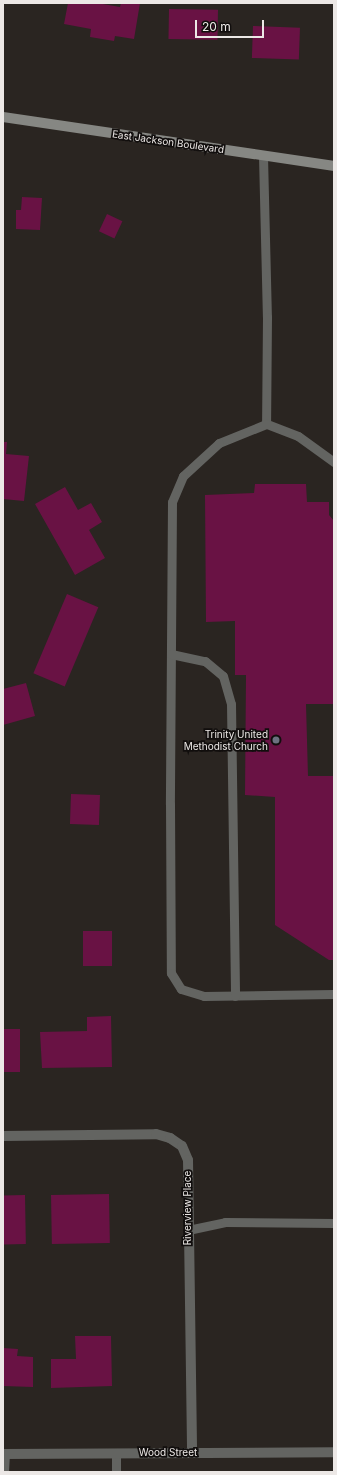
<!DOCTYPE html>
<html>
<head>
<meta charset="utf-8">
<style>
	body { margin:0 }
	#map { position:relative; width:337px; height:1475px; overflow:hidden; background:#2a2521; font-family:Inter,sans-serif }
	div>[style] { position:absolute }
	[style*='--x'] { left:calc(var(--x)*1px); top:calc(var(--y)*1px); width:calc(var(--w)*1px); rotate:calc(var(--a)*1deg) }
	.building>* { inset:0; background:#691244; transform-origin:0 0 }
	.lane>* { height:9px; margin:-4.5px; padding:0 4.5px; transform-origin:4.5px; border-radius:4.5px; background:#636461 }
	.street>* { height:10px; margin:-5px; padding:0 5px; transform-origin:5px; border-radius:5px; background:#636461 }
	.secondary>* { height:10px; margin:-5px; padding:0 5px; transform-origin:5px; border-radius:5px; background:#868783 }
	.dots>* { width:11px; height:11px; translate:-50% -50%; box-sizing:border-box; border:2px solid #110e0d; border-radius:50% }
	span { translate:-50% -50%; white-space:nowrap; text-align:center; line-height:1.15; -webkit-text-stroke:3.5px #110e0d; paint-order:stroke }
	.street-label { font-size:10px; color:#ece8e6 }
	.poi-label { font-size:10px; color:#ece8e6 }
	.right { translate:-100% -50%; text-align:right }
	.frame { position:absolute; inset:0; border:4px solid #ece8e6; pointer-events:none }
	.scale { position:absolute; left:195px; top:20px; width:69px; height:18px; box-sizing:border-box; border:2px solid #ece8e6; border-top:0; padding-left:5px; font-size:12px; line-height:14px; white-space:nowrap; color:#ece8e6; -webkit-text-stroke:3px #110e0d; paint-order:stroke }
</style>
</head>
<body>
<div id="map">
	<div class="building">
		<div style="clip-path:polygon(68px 3px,97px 3px,120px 7px,121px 3px,140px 3px,134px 39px,115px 36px,114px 41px,90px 37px,91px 29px,64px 24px)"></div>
		<div style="left:169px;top:9px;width:49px;height:30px;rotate:1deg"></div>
		<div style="left:253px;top:26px;width:47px;height:32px;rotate:2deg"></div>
		<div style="clip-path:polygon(22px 197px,42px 198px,40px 230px,16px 229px,16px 210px,21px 210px)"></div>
		<div style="left:107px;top:214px;width:17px;height:19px;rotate:25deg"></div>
		<div style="clip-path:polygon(3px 442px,7px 442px,6px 454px,29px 456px,24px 501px,3px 499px)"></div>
		<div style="clip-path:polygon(255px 484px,306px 484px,307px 502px,329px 502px,329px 515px,334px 521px,334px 704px,306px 704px,308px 776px,334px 776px,334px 960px,329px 960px,275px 925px,275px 797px,245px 795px,246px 675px,235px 675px,235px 621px,206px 622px,205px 495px,254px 493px)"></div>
		<div style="clip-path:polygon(65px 487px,78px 510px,91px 503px,102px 522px,89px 530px,105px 558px,75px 575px,35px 504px)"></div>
		<div style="left:67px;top:594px;width:34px;height:86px;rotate:23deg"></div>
		<div style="clip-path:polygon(26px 683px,35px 716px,3px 725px,3px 689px)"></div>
		<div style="left:71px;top:794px;width:29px;height:30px;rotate:2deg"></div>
		<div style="left:83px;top:931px;width:29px;height:35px"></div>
		<div style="clip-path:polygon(111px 1016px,112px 1067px,42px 1068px,40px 1032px,87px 1031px,87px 1017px)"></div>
		<div style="left:3px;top:1029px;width:17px;height:43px"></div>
		<div style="left:109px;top:1194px;width:49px;height:58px;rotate:89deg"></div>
		<div style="left:25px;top:1195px;width:49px;height:22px;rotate:89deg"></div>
		<div style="clip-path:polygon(75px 1336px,111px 1336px,112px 1386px,51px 1388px,51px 1359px,76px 1359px)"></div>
		<div style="clip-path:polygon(3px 1348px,18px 1349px,17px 1356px,33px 1357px,33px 1387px,3px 1386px)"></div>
	</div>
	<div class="lane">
		<div style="--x:263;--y:156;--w:161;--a:88.6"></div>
		<div style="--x:267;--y:317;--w:107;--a:90.5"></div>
		<div style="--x:334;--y:462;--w:44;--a:-144.2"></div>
		<div style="--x:298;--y:436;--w:34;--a:-159"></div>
		<div style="--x:266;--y:424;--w:51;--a:158"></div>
		<div style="--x:219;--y:443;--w:49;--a:137.5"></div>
		<div style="--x:183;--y:476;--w:28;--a:113"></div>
		<div style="--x:172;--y:502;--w:302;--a:90.4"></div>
		<div style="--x:170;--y:804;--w:169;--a:89.7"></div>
		<div style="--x:171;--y:973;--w:19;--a:58"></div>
		<div style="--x:181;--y:989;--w:24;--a:17"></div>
		<div style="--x:204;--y:996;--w:130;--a:-0.9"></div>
		<div style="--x:171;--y:654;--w:35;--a:12"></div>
		<div style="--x:205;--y:661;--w:23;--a:40"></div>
		<div style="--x:223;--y:676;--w:29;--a:74"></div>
		<div style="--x:231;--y:704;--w:292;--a:89.2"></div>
		<div style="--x:188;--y:1230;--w:38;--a:-12"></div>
		<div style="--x:225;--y:1222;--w:109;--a:0.5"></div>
		<div style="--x:116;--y:1453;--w:19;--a:90"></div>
		<div style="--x:4;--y:1472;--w:18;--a:-87"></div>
	</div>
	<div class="street">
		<div style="--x:3;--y:1136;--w:153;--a:-0.7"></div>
		<div style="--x:156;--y:1134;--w:15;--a:16"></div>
		<div style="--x:170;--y:1138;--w:14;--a:34"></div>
		<div style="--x:182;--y:1146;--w:15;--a:67"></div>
		<div style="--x:188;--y:1160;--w:293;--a:89.2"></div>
		<div style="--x:3;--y:1454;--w:331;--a:-0.3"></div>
	</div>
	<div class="secondary">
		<div style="--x:3;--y:117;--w:335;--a:8.4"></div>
	</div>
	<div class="dots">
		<div style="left:276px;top:740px;background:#6b7280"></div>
	</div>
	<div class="street-label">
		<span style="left:168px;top:142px;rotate:8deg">East Jackson Boulevard</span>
		<span style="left:188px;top:1208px;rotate:-90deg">Riverview Place</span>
		<span style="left:168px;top:1453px">Wood Street</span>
	</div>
	<div class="poi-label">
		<span class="right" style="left:268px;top:740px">Trinity United<br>Methodist Church</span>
	</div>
	<div class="frame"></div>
	<div class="scale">20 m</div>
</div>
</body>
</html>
